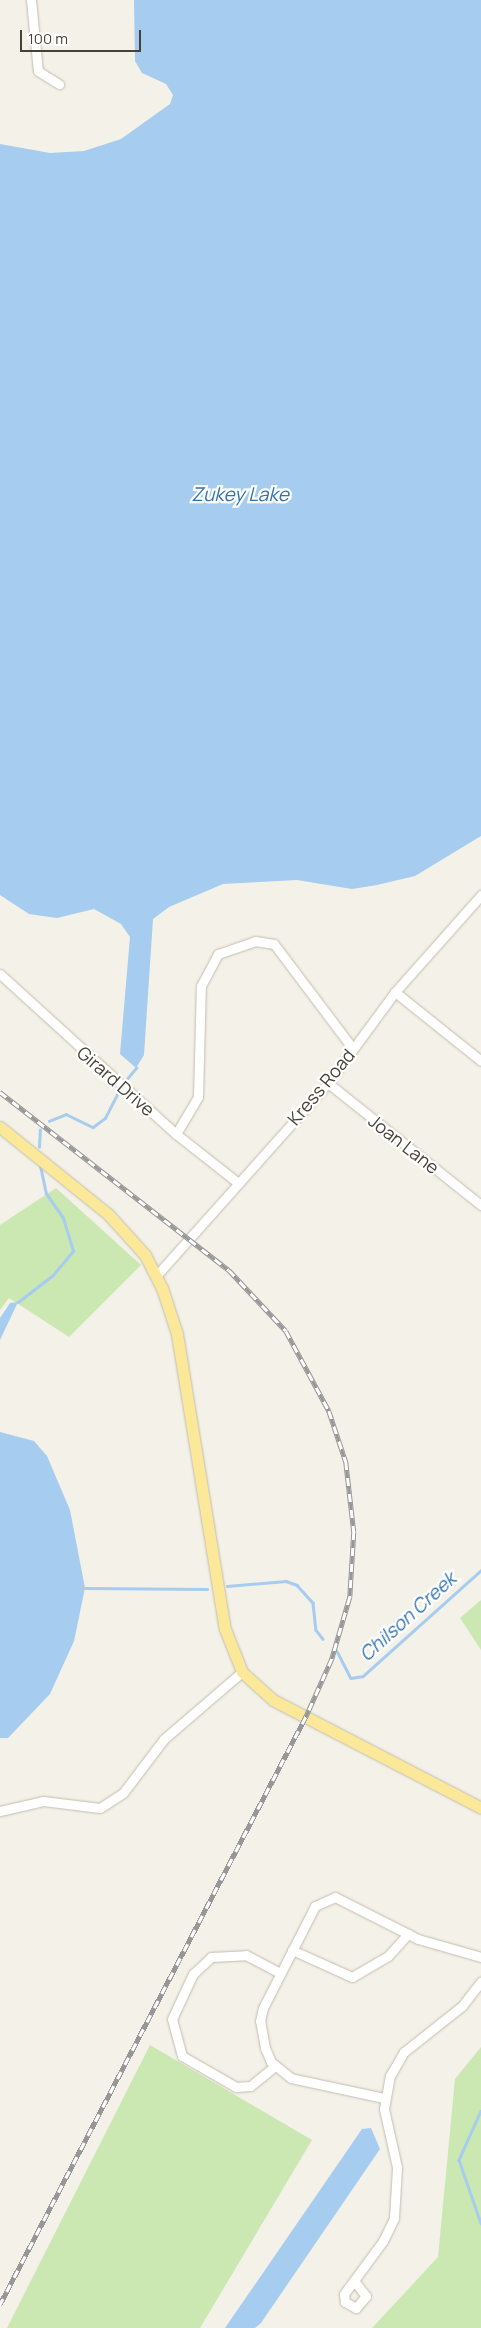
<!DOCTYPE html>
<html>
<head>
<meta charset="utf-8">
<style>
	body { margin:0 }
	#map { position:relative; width:481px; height:2328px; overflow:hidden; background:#f4f1e8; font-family:Manrope,sans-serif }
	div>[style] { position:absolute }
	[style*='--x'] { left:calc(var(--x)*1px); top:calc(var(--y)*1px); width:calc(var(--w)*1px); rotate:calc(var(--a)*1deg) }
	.green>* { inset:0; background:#cbe7b2 }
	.water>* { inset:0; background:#a6ccef }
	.stream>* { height:2.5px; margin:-1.25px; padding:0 1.25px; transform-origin:1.25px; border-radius:1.25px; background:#a6ccef }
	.roads { filter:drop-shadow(0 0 1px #c2bdae) drop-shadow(0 0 1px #c2bdae) }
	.minor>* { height:9px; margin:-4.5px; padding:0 4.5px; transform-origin:4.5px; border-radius:4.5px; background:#fff }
	.major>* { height:11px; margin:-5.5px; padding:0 5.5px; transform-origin:5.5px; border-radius:5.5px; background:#fce899 }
	.rail>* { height:4.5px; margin-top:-2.25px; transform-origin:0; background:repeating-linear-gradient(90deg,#fff 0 8px,#979797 0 16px); box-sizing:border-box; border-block:1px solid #979797 }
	span { translate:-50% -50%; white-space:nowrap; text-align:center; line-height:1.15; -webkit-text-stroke:4.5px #fff; paint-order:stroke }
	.street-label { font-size:18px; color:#474237 }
	.water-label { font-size:19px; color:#3172b2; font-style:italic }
	.scale { position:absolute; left:20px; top:30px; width:121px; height:22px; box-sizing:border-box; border:2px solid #474237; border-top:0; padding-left:6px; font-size:15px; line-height:18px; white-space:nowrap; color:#474237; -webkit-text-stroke:4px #fff; paint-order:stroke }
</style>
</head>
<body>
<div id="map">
	<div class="green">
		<div style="clip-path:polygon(56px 1188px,141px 1265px,69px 1337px,9px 1298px,0 1310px,0 1225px)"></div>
		<div style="clip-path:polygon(481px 1600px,481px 1650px,460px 1618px)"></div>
		<div style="clip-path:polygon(150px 2045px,312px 2140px,200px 2328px,7px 2328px)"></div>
		<div style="clip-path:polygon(481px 2047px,481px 2328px,372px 2328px,438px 2257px,455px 2079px)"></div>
	</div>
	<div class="water">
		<div style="clip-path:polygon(134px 0,481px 0,481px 836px,415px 876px,377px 885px,352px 889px,297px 880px,223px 884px,169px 907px,153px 919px,144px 1055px,136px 1068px,120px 1054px,130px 937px,121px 924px,94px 909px,57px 918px,29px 914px,0 895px,0 144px,50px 153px,84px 151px,121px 139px,170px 104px,173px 95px,166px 84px,142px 73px,135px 61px)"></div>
		<div style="clip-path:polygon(18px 1302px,0 1340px,0 1318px,10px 1303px)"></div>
		<div style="clip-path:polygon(0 1432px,34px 1441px,47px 1456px,70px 1510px,85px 1588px,74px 1641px,50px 1694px,8px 1738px,0 1738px)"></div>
		<div style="clip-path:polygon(371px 2128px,380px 2149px,261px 2323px,255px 2328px,225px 2328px,362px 2129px)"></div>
	</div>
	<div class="stream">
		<div style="--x:126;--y:1080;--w:16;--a:-50"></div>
		<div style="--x:49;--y:1121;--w:18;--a:-22"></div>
		<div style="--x:66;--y:1114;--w:30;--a:26"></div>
		<div style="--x:93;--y:1127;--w:15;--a:-37"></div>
		<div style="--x:105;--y:1118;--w:36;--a:-63"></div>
		<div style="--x:39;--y:1147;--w:17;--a:-87"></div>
		<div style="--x:18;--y:1302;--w:44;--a:-37.6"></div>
		<div style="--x:53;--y:1275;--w:31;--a:-50"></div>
		<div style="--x:73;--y:1251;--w:34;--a:-107"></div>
		<div style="--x:63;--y:1218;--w:29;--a:-125"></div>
		<div style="--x:46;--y:1194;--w:30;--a:-102"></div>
		<div style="--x:227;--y:1586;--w:59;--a:-4.8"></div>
		<div style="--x:286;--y:1581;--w:12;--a:20"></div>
		<div style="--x:297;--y:1585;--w:24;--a:48"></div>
		<div style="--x:313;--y:1603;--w:27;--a:84"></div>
		<div style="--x:316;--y:1630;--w:11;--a:52"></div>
		<div style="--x:85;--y:1588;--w:122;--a:0.5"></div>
		<div style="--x:337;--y:1651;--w:30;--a:63"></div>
		<div style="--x:351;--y:1678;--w:12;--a:-9"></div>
		<div style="--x:363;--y:1676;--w:159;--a:-41.9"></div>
		<div style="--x:481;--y:2111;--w:54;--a:114.2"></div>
		<div style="--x:459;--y:2160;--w:67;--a:70.8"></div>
	</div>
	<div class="roads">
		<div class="minor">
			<div style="--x:31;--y:0;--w:71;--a:84.4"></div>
			<div style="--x:38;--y:71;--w:25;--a:32"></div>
			<div style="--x:0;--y:974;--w:238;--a:42.3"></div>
			<div style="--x:176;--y:1134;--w:78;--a:38.2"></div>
			<div style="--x:395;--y:992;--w:110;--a:38.7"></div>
			<div style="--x:328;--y:1083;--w:196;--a:38.6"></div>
			<div style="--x:176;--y:1134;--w:43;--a:-59.3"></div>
			<div style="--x:198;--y:1097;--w:111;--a:-88.5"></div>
			<div style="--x:201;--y:986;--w:36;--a:-62"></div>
			<div style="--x:218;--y:954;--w:39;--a:-19"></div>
			<div style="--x:255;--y:941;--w:19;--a:9"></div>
			<div style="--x:274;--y:944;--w:131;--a:53"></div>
			<div style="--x:156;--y:1276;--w:259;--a:-48.3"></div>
			<div style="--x:328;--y:1083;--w:113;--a:-53.6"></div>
			<div style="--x:395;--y:992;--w:130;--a:-48.4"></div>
			<div style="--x:0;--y:1811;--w:44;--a:-13.1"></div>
			<div style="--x:43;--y:1801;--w:57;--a:7"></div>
			<div style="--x:100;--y:1808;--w:27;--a:-33"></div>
			<div style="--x:123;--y:1793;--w:68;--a:-52.8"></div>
			<div style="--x:164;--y:1739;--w:103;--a:-40.7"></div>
			<div style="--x:292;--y:1950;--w:66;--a:24.2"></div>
			<div style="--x:352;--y:1977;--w:42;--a:-30.3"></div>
			<div style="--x:388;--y:1956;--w:30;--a:-48"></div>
			<div style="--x:275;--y:2066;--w:32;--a:141"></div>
			<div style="--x:250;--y:2086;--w:14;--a:176"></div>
			<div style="--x:236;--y:2087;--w:62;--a:-150.1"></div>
			<div style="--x:182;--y:2056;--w:38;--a:-105"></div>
			<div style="--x:172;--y:2019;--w:50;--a:-65"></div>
			<div style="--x:193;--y:1974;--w:25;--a:-43"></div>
			<div style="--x:211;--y:1957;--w:35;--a:-3"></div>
			<div style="--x:246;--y:1955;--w:38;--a:28"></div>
			<div style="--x:384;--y:2098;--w:95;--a:-167.9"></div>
			<div style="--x:291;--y:2078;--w:26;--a:-141"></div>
			<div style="--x:271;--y:2062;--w:15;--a:-113"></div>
			<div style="--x:265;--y:2048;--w:27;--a:-100"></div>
			<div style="--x:260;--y:2021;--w:13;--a:-77"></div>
			<div style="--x:263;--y:2008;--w:114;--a:-63"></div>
			<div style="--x:315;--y:1906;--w:22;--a:-24"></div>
			<div style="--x:335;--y:1897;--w:93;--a:26.8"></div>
			<div style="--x:418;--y:1939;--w:66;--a:15.9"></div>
			<div style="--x:355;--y:2282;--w:18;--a:52"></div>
			<div style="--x:366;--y:2296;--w:16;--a:130"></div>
			<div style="--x:356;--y:2308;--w:13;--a:-151"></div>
			<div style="--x:345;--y:2302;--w:8;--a:-97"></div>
			<div style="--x:344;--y:2294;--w:66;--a:-53.7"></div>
			<div style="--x:383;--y:2241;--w:25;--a:-64"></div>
			<div style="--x:394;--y:2218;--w:51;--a:-86.6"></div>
			<div style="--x:397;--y:2167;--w:59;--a:-102.6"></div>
			<div style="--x:384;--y:2109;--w:34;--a:-80"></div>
			<div style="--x:390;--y:2076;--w:28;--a:-60"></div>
			<div style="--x:404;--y:2052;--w:74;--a:-38.4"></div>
			<div style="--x:462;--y:2006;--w:31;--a:-52"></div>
		</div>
		<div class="major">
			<div style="--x:0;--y:1127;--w:139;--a:38.9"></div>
			<div style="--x:108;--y:1214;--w:55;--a:47.9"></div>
			<div style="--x:145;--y:1255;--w:37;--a:63"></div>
			<div style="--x:162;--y:1288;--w:48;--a:71.9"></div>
			<div style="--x:177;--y:1334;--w:299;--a:80.8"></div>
			<div style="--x:225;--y:1629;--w:46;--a:68.4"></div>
			<div style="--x:242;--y:1672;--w:42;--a:42.1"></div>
			<div style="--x:273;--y:1700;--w:234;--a:27.4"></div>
		</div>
	</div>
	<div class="rail">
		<div style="--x:0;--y:1092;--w:290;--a:37.9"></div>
		<div style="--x:229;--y:1270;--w:83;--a:46.9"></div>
		<div style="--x:286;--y:1331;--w:91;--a:61.7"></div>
		<div style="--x:329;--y:1411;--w:54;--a:71.6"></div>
		<div style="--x:346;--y:1462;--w:70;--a:83.5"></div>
		<div style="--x:354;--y:1532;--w:65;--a:93.5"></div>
		<div style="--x:350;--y:1597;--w:65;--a:106.2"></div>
		<div style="--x:332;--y:1659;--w:64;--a:114.1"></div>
		<div style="--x:306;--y:1717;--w:663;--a:117.49"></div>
	</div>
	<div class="street-label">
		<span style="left:116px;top:1081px;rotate:41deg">Girard Drive</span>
		<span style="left:321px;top:1087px;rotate:-50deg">Kress Road</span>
		<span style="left:404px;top:1144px;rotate:38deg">Joan Lane</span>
	</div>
	<div class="water-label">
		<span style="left:240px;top:495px">Zukey Lake</span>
		<span style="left:408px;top:1617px;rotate:-42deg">Chilson Creek</span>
	</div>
	<div class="scale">100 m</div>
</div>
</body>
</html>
